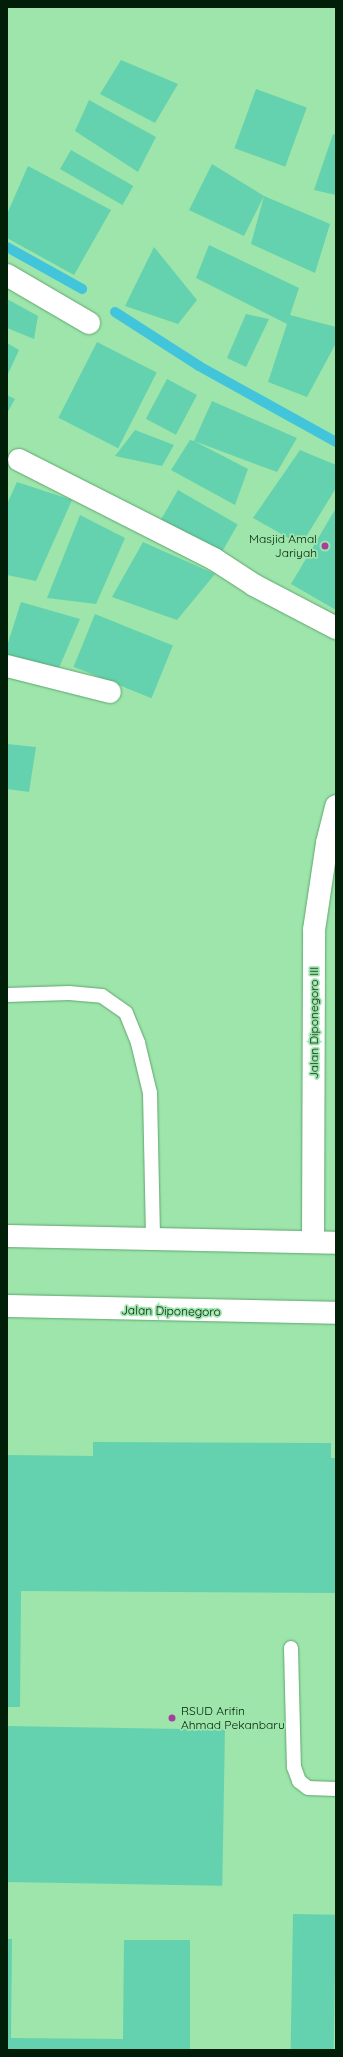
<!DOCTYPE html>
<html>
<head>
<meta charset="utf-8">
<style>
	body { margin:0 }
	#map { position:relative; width:343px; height:2057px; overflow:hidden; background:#9de5ab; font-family:Quicksand,sans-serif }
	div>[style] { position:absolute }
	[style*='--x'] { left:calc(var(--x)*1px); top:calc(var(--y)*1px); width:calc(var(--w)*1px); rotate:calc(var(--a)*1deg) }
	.stream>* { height:10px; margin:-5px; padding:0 5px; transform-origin:5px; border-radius:5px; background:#42c5da }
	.building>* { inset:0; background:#64d2af; transform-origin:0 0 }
	.roads { filter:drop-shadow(0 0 1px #5fa66f) drop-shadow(0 0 1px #5fa66f) }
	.service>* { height:14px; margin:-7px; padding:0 7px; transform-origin:7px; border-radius:7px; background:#fff }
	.minor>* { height:22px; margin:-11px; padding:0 11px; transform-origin:11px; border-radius:11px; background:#fff }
	.primary>* { height:22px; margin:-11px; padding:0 11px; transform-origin:11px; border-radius:11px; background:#fff }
	.dots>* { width:11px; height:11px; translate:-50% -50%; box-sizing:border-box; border:2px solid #9de5ab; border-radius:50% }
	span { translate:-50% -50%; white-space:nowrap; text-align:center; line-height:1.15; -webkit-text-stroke:3.5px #9de5ab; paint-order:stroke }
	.poi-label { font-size:12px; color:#011e09 }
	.right { translate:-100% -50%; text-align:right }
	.left { translate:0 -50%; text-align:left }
	.street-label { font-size:12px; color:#011e09 }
	.frame { position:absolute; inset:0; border:8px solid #011e09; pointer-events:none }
</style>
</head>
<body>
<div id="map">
	<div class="stream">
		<div style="--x:7;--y:247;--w:86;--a:29.2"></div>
		<div style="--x:115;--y:312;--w:100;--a:32.7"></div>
		<div style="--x:199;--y:366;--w:157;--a:29"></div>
	</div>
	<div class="building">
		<div style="clip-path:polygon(121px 60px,178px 84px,155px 123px,100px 94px)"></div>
		<div style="left:256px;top:89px;width:54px;height:63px;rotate:20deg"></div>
		<div style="clip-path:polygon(89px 100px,156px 137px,138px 172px,75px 131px)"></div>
		<div style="clip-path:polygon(333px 134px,336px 135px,336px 195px,314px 190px)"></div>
		<div style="left:71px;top:150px;width:72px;height:22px;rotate:30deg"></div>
		<div style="clip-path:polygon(212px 164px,264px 196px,330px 224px,315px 273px,251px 244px,264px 196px,244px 236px,189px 210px)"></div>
		<div style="clip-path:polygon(28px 166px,111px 210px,74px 275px,7px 238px,7px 214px)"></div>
		<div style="clip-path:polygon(209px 245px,299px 288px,290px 315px,336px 327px,336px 343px,307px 397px,268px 382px,287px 324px,196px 278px)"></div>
		<div style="clip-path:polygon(154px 247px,197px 300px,178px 324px,125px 306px)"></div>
		<div style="clip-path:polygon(7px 299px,38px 316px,34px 339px,7px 328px)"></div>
		<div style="clip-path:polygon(246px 314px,269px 319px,246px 367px,227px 358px)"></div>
		<div style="left:97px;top:342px;width:67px;height:85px;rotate:27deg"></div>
		<div style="clip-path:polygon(7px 343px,19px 350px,7px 376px)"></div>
		<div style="left:167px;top:379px;width:34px;height:45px;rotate:28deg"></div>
		<div style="clip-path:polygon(7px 395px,15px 399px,7px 413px)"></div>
		<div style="clip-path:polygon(212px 401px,297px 438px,277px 472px,194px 441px,248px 469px,235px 505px,171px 470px,190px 440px,194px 441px)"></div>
		<div style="clip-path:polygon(135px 430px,174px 445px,162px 466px,115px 456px)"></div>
		<div style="clip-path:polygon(300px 450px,336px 465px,336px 488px,301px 545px,253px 518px)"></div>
		<div style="clip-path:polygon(17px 482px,72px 500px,36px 581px,7px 575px,7px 504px)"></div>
		<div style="left:178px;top:490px;width:69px;height:34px;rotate:30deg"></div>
		<div style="clip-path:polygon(336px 508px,336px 610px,291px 584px)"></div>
		<div style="clip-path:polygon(80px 515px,125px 538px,96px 604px,47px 598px)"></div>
		<div style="clip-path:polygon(143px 542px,215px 574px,177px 620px,112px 597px)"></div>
		<div style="clip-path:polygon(21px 602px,80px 619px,58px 670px,7px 654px,7px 646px)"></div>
		<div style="left:95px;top:614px;width:84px;height:57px;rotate:22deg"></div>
		<div style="clip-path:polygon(7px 744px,36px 747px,29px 792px,7px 789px)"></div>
		<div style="clip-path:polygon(93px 1442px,331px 1443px,331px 1458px,336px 1458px,336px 1593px,21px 1591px,20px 1707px,7px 1707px,7px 1455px,93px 1456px)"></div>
		<div style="left:7px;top:1726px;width:218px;height:156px;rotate:1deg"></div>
		<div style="left:293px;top:1914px;width:43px;height:136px;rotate:1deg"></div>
		<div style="clip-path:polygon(7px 1939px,12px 1939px,11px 2038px,123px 2039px,124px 1940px,190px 1940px,190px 2050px,7px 2050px)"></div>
	</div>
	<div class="roads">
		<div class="service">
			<div style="--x:7;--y:995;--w:62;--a:-1.8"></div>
			<div style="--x:69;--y:993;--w:33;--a:5"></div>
			<div style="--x:102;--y:996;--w:29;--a:35"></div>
			<div style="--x:126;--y:1013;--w:32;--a:68"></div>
			<div style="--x:138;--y:1043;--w:51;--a:76.5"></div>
			<div style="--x:150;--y:1093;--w:145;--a:88.8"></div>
			<div style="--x:291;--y:1648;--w:119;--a:88.6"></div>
			<div style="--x:294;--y:1767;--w:15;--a:70"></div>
			<div style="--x:299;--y:1781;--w:11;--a:38"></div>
			<div style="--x:308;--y:1788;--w:28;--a:2"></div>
		</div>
		<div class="minor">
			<div style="--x:7;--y:275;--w:95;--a:30.3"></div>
			<div style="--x:19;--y:460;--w:219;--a:26.9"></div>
			<div style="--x:214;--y:559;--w:48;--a:33"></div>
			<div style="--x:254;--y:585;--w:93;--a:27.7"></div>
			<div style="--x:7;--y:666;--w:106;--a:14.2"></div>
			<div style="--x:313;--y:1242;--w:312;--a:-89.8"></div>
			<div style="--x:314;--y:930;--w:88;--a:-81.5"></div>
			<div style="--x:327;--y:843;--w:38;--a:-76"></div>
		</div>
		<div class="primary">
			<div style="--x:7;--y:1236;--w:329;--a:1.2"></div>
			<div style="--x:7;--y:1306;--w:329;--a:1.2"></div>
		</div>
	</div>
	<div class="dots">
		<div style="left:325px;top:546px;background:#a73fa1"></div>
		<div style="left:172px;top:1718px;background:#a73fa1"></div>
	</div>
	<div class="poi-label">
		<span class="right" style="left:317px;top:546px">Masjid Amal<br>Jariyah</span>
		<span class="left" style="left:181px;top:1718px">RSUD Arifin<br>Ahmad Pekanbaru</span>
	</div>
	<div class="street-label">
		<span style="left:314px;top:1023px;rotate:-90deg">Jalan Diponegoro III</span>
		<span style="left:171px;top:1311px;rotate:1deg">Jalan Diponegoro</span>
	</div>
	<div class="frame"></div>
</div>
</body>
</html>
